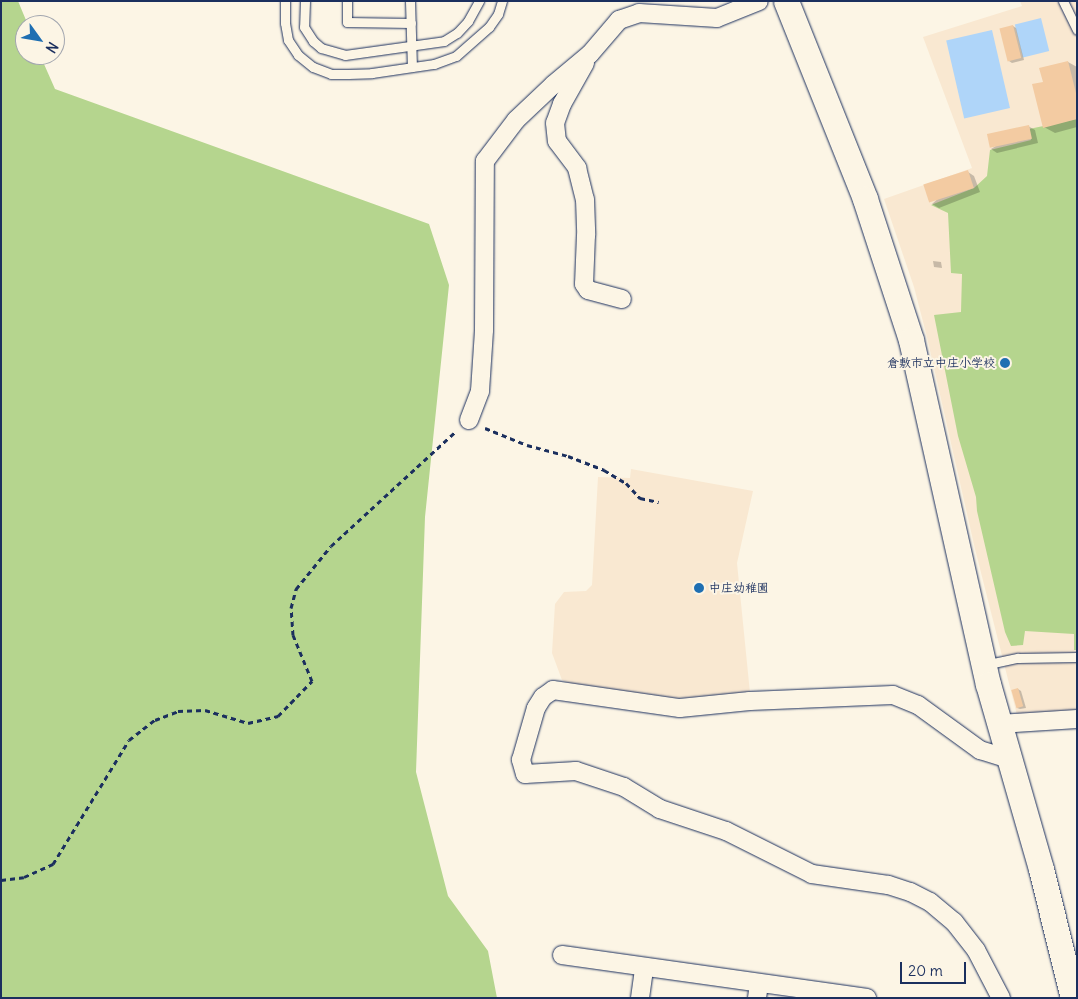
<!DOCTYPE html>
<html>
<head>
<meta charset="utf-8">
<style>
	body { margin:0 }
	#map { position:relative; width:1078px; height:999px; overflow:hidden; background:#fcf5e5; font-family:Delius,"Klee One",sans-serif }
	div>[style] { position:absolute }
	[style*='--x'] { left:calc(var(--x)*1px); top:calc(var(--y)*1px); width:calc(var(--w)*1px); rotate:calc(var(--a)*1deg) }
	.built>* { inset:0; background:#f9e8d1 }
	.green>* { inset:0; background:#b5d58e }
	.water>* { inset:0; background:#afd5f9; transform-origin:0 0 }
	.shadow>* { inset:0; background:#0003 }
	.building>* { inset:0; background:#f3cba2; transform-origin:0 0 }
	.path>* { height:3px; margin-top:-1.5px; transform-origin:0; background:repeating-linear-gradient(90deg,#1b2f5e 0 5px,transparent 0 9px) }
	.roads { filter:drop-shadow(0 0 1px #1b2f5e) drop-shadow(0 0 1px #1b2f5e) }
	.lane>* { height:9px; margin:-4.5px; padding:0 4.5px; transform-origin:4.5px; border-radius:4.5px; background:#fcf5e5 }
	.street>* { height:18px; margin:-9px; padding:0 9px; transform-origin:9px; border-radius:9px; background:#fcf5e5 }
	.secondary>* { height:25px; margin:-12.5px; padding:0 12.5px; transform-origin:12.5px; border-radius:12.5px; background:#fcf5e5 }
	.dots>* { width:14px; height:14px; translate:-50% -50%; box-sizing:border-box; border:2px solid #fcf5e5; border-radius:50% }
	span { translate:-50% -50%; white-space:nowrap; text-align:center; line-height:1.15; -webkit-text-stroke:4px #fcf5e5; paint-order:stroke }
	.poi-label { font-size:12px; color:#1b2f5e; font-weight:700 }
	.right { translate:-100% -50%; text-align:right }
	.left { translate:0 -50%; text-align:left }
	.frame { position:absolute; inset:0; border:2px solid #1b2f5e; pointer-events:none }
	.north { position:absolute; left:15px; top:15px; width:50px; height:50px; box-sizing:border-box; background:#fcf5e5; border:1px solid #a2a6af; border-radius:50%; rotate:122deg; font-size:14px; font-weight:700; line-height:20px; text-align:center; color:#1b2f5e }
	.north::after { content:''; display:block; margin:auto; width:18px; height:22px; background:#1f6fb2; clip-path:polygon(50% 0,100% 100%,50% 72%,0 100%) }
	.scale { position:absolute; left:900px; top:962px; width:66px; height:22px; box-sizing:border-box; border:2px solid #1b2f5e; border-top:0; padding-left:6px; font-size:15px; line-height:18px; white-space:nowrap; color:#1b2f5e; -webkit-text-stroke:4px #fcf5e5; paint-order:stroke }
</style>
</head>
<body>
<div id="map">
	<div class="built">
		<div style="clip-path:polygon(1020px 1px,1077px 1px,1077px 712px,1017px 715px,975px 549px,927px 337px,914px 287px,884px 199px,972px 168px,923px 37px,1022px 6px)"></div>
		<div style="clip-path:polygon(631px 469px,753px 491px,737px 563px,750px 693px,656px 700px,573px 685px,562px 680px,552px 653px,555px 604px,564px 592px,586px 591px,592px 585px,598px 477px,630px 478px)"></div>
	</div>
	<div class="green">
		<div style="clip-path:polygon(1px 1px,18px 1px,28px 25px,25px 25px,25px 55px,40px 55px,55px 89px,429px 224px,449px 285px,425px 517px,416px 772px,448px 896px,488px 951px,497px 998px,1px 998px)"></div>
		<div style="clip-path:polygon(1077px 119px,1077px 650px,1074px 650px,1074px 634px,1025px 631px,1023px 645px,1011px 646px,1005px 632px,977px 511px,976px 497px,958px 436px,934px 315px,961px 312px,962px 274px,951px 273px,948px 213px,931px 205px,974px 188px,987px 176px,990px 150px,1031px 140px,1029px 129px)"></div>
	</div>
	<div class="water">
		<div style="left:1041px;top:18px;width:34px;height:27px;rotate:76deg"></div>
		<div style="left:992px;top:30px;width:80px;height:47px;rotate:77deg"></div>
	</div>
	<div class="shadow">
		<div style="clip-path:polygon(1013px 26px,1016px 28px,1024px 60px,1012px 63px,1009px 61px)"></div>
		<div style="clip-path:polygon(1068px 62px,1077px 67px,1077px 127px,1055px 133px,1044px 127px,1044px 83px)"></div>
		<div style="clip-path:polygon(1028px 126px,1035px 130px,1038px 143px,997px 153px,991px 149px)"></div>
		<div style="clip-path:polygon(968px 172px,974px 176px,980px 192px,939px 208px,932px 204px)"></div>
		<div style="clip-path:polygon(933px 261px,941px 262px,942px 268px,934px 267px)"></div>
		<div style="clip-path:polygon(1018px 689px,1021px 691px,1026px 708px,1020px 709px,1017px 708px)"></div>
	</div>
	<div class="building">
		<div style="left:1013px;top:25px;width:34px;height:14px;rotate:76deg"></div>
		<div style="clip-path:polygon(1068px 61px,1077px 97px,1077px 119px,1043px 128px,1032px 84px,1043px 82px,1039px 68px)"></div>
		<div style="left:1029px;top:125px;width:14px;height:43px;rotate:78deg"></div>
		<div style="left:968px;top:170px;width:19px;height:47px;rotate:72deg"></div>
		<div style="left:1018px;top:688px;width:19px;height:7px;rotate:74deg"></div>
	</div>
	<div class="path">
		<div style="--x:485;--y:428;--w:45;--a:22"></div>
		<div style="--x:527;--y:445;--w:42;--a:15"></div>
		<div style="--x:568;--y:456;--w:39;--a:21"></div>
		<div style="--x:604;--y:470;--w:26;--a:31"></div>
		<div style="--x:626;--y:483;--w:21;--a:47"></div>
		<div style="--x:640;--y:498;--w:19;--a:12"></div>
		<div style="--x:1;--y:880;--w:23;--a:-7"></div>
		<div style="--x:24;--y:877;--w:32;--a:-24"></div>
		<div style="--x:53;--y:864;--w:145;--a:-58.5"></div>
		<div style="--x:129;--y:740;--w:33;--a:-38"></div>
		<div style="--x:155;--y:720;--w:25;--a:-21"></div>
		<div style="--x:178;--y:711;--w:27;--a:-2"></div>
		<div style="--x:205;--y:710;--w:45;--a:16.8"></div>
		<div style="--x:248;--y:723;--w:31;--a:-13"></div>
		<div style="--x:278;--y:716;--w:49;--a:-45.8"></div>
		<div style="--x:312;--y:681;--w:50;--a:-112.4"></div>
		<div style="--x:293;--y:635;--w:27;--a:-94"></div>
		<div style="--x:291;--y:608;--w:20;--a:-75"></div>
		<div style="--x:296;--y:589;--w:55;--a:-50.9"></div>
		<div style="--x:331;--y:546;--w:168;--a:-42.6"></div>
	</div>
	<div class="roads">
		<div class="lane">
			<div style="--x:285;--y:1;--w:22;--a:90"></div>
			<div style="--x:285;--y:23;--w:17;--a:80"></div>
			<div style="--x:288;--y:40;--w:18;--a:56"></div>
			<div style="--x:298;--y:55;--w:19;--a:39"></div>
			<div style="--x:313;--y:67;--w:19;--a:21"></div>
			<div style="--x:331;--y:74;--w:17;--a:0"></div>
			<div style="--x:348;--y:74;--w:24;--a:-2"></div>
			<div style="--x:372;--y:73;--w:63;--a:-8.3"></div>
			<div style="--x:434;--y:64;--w:23;--a:-20"></div>
			<div style="--x:456;--y:56;--w:44;--a:-41.3"></div>
			<div style="--x:489;--y:27;--w:16;--a:-55"></div>
			<div style="--x:498;--y:14;--w:14;--a:-73"></div>
			<div style="--x:305;--y:1;--w:26;--a:92"></div>
			<div style="--x:304;--y:27;--w:17;--a:57"></div>
			<div style="--x:313;--y:41;--w:11;--a:41"></div>
			<div style="--x:321;--y:48;--w:25;--a:16"></div>
			<div style="--x:345;--y:55;--w:100;--a:-8"></div>
			<div style="--x:444;--y:41;--w:15;--a:-32"></div>
			<div style="--x:457;--y:33;--w:16;--a:-47"></div>
			<div style="--x:468;--y:21;--w:23;--a:-61"></div>
			<div style="--x:347;--y:1;--w:21;--a:90"></div>
			<div style="--x:347;--y:22;--w:64;--a:0.9"></div>
			<div style="--x:410;--y:1;--w:66;--a:88.3"></div>
			<div style="--x:1063;--y:1;--w:32;--a:64"></div>
			<div style="--x:984;--y:665;--w:35;--a:-12"></div>
			<div style="--x:1018;--y:658;--w:59;--a:-1"></div>
		</div>
		<div class="street">
			<div style="--x:585;--y:63;--w:47;--a:119.3"></div>
			<div style="--x:562;--y:104;--w:20;--a:110"></div>
			<div style="--x:555;--y:123;--w:18;--a:84"></div>
			<div style="--x:557;--y:141;--w:34;--a:53"></div>
			<div style="--x:577;--y:168;--w:32;--a:76"></div>
			<div style="--x:585;--y:199;--w:36;--a:88"></div>
			<div style="--x:586;--y:235;--w:49;--a:92.3"></div>
			<div style="--x:584;--y:284;--w:7;--a:56"></div>
			<div style="--x:588;--y:290;--w:35;--a:15"></div>
			<div style="--x:469;--y:420;--w:31;--a:-69"></div>
			<div style="--x:480;--y:391;--w:61;--a:-86.2"></div>
			<div style="--x:484;--y:330;--w:169;--a:-89.7"></div>
			<div style="--x:485;--y:161;--w:51;--a:-52.9"></div>
			<div style="--x:516;--y:120;--w:51;--a:-43.4"></div>
			<div style="--x:553;--y:85;--w:48;--a:-40"></div>
			<div style="--x:590;--y:54;--w:45;--a:-49.5"></div>
			<div style="--x:619;--y:20;--w:21;--a:-19"></div>
			<div style="--x:639;--y:13;--w:78;--a:3.7"></div>
			<div style="--x:717;--y:18;--w:45;--a:-22"></div>
			<div style="--x:999;--y:724;--w:78;--a:-3.7"></div>
			<div style="--x:562;--y:955;--w:308;--a:8"></div>
			<div style="--x:640;--y:998;--w:30;--a:-82"></div>
			<div style="--x:757;--y:998;--w:15;--a:-82"></div>
			<div style="--x:1001;--y:998;--w:54;--a:-117.5"></div>
			<div style="--x:976;--y:950;--w:36;--a:-128"></div>
			<div style="--x:954;--y:922;--w:31;--a:-140"></div>
			<div style="--x:930;--y:902;--w:22;--a:-153"></div>
			<div style="--x:910;--y:892;--w:23;--a:-162"></div>
			<div style="--x:888;--y:885;--w:77;--a:-171.8"></div>
			<div style="--x:812;--y:874;--w:96;--a:-153.4"></div>
			<div style="--x:726;--y:831;--w:70;--a:-161.6"></div>
			<div style="--x:660;--y:809;--w:42;--a:-148.6"></div>
			<div style="--x:624;--y:787;--w:51;--a:-161.6"></div>
			<div style="--x:576;--y:771;--w:51;--a:176.6"></div>
			<div style="--x:525;--y:774;--w:15;--a:-106"></div>
			<div style="--x:521;--y:760;--w:54;--a:-73.9"></div>
			<div style="--x:536;--y:708;--w:13;--a:-58"></div>
			<div style="--x:543;--y:697;--w:12;--a:-35"></div>
			<div style="--x:553;--y:690;--w:128;--a:8.1"></div>
			<div style="--x:680;--y:708;--w:70;--a:-5.7"></div>
			<div style="--x:750;--y:701;--w:143;--a:-2.4"></div>
			<div style="--x:893;--y:695;--w:27;--a:22"></div>
			<div style="--x:918;--y:705;--w:77;--a:36"></div>
			<div style="--x:980;--y:750;--w:30;--a:17"></div>
		</div>
		<div class="secondary">
			<div style="--x:786;--y:1;--w:213;--a:68.2"></div>
			<div style="--x:865;--y:199;--w:148;--a:71.9"></div>
			<div style="--x:911;--y:340;--w:353;--a:77.4"></div>
			<div style="--x:988;--y:684;--w:192;--a:74"></div>
			<div style="--x:1041;--y:869;--w:133;--a:76.1"></div>
		</div>
	</div>
	<div class="dots">
		<div style="left:1005px;top:363px;background:#1f6fb2"></div>
		<div style="left:699px;top:588px;background:#1f6fb2"></div>
	</div>
	<div class="poi-label">
		<span class="right" style="left:995px;top:363px">倉敷市立中庄小学校</span>
		<span class="left" style="left:709px;top:588px">中庄幼稚園</span>
	</div>
	<div class="frame"></div>
	<div class="north">N</div>
	<div class="scale">20 m</div>
</div>
</body>
</html>
